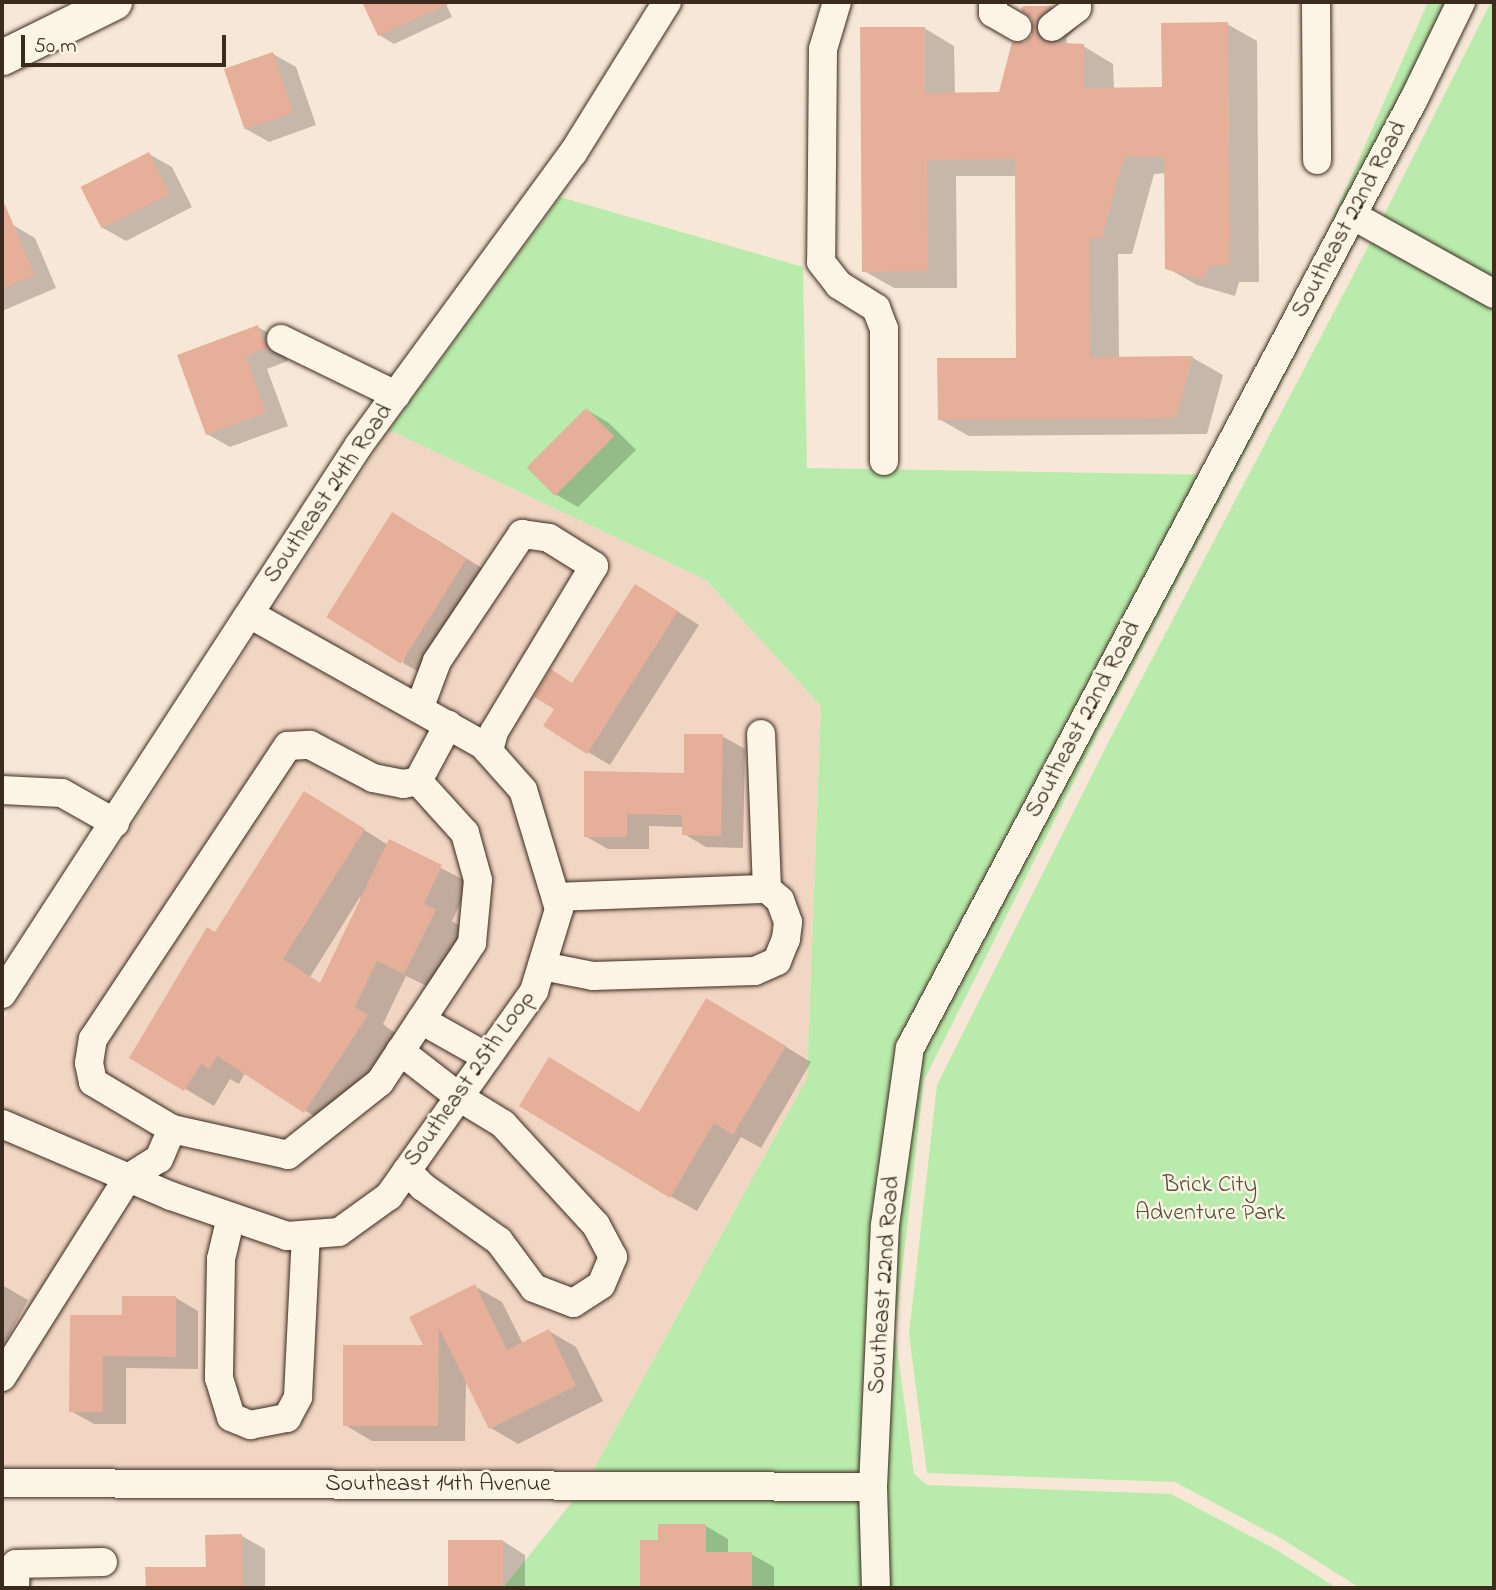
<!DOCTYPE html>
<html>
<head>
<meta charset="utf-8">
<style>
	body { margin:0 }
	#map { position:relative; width:1496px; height:1590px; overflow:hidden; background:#f7e7d6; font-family:"Indie Flower",sans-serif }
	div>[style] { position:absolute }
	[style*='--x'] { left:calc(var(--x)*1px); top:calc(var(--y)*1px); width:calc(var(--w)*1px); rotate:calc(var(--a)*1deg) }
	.built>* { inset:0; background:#f2d6c4 }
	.green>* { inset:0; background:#b9ecac }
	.shadow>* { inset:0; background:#0003 }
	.building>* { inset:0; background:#e5af9a; transform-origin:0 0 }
	.roads { filter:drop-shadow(0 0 2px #3b2a1e) drop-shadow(0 0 2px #3b2a1e) }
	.minor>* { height:28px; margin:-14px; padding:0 14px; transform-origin:14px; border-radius:14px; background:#fcf5e5 }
	.major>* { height:35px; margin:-17.5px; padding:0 17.5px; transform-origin:17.5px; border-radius:17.5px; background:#fcf5e5 }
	span { translate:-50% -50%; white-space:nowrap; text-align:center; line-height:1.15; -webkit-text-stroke:5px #fcf5e5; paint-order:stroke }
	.street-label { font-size:24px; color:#3b2a1e }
	.park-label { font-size:24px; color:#54513a }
	.frame { position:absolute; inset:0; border:4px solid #3b2a1e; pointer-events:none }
	.scale { position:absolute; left:21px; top:35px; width:205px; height:32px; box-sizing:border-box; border:4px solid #3b2a1e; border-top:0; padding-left:9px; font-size:21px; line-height:24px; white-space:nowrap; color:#3b2a1e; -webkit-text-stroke:5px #fcf5e5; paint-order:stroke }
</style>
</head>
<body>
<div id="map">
	<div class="built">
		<div style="clip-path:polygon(389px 430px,706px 580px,821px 706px,807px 1078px,584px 1487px,2px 1483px,2px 1020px,45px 959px)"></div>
	</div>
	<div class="green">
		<div style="clip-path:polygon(1428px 2px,1476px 2px,1354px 244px,1097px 736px,924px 1080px,895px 1333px,914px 1474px,927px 1485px,1171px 1494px,1275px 1549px,1337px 1588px,503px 1588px,584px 1487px,807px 1078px,821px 706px,706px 580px,389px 430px,560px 197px,803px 267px,807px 468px,1220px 475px)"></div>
		<div style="clip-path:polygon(1491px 2px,1494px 2px,1494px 1588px,1360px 1588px,1282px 1539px,1175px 1482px,927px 1473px,909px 1334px,937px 1085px,1109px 741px,1367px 249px)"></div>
	</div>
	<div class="shadow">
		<div style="clip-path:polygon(364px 2px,445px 2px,452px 17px,394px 44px,379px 35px)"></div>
		<div style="clip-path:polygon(1024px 7px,1051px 7px,1080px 24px,1066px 39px,1067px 45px,1083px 46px,1113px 64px,1114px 89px,1163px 89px,1227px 24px,1257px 41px,1259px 282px,1239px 282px,1235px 296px,1197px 285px,1167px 268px,1166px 173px,1154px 174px,1132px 254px,1118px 254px,1119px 358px,1193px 358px,1223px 375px,1207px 434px,969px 436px,939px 419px,1018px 359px,1017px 176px,956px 176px,957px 288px,894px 288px,864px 271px,924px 28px,954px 46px,955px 94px,1000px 94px,1025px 43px,1033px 35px,1033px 19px)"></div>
		<div style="clip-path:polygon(273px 54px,296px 67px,316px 125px,269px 142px,246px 129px)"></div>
		<div style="clip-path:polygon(149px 154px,172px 167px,192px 207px,126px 241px,103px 228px)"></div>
		<div style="clip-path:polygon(13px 225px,35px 238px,56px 288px,2px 311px,2px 230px)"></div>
		<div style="clip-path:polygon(258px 327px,281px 340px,288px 361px,267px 369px,288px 426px,230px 447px,207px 434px)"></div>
		<div style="clip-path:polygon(587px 410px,609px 423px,636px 450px,578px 507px,555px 494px)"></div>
		<div style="clip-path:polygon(423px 531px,496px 577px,433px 680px,403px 663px)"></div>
		<div style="clip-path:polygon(658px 599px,699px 625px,610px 765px,588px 752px,556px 709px,573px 684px)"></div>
		<div style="clip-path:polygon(722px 736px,745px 749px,743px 848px,706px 847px,684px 834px,684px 827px,649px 826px,649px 849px,608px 849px,585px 836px,685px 774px)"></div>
		<div style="clip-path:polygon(evenodd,333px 810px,388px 845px,390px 842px,470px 883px,452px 921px,463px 928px,433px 989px,406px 976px,383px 1024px,395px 1033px,333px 1128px,245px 1073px,239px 1084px,230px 1079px,214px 1106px,132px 1057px,215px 934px,333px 810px,360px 897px,362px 899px,321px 984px,310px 977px,360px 897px)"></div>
		<div style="clip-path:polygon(733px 1015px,811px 1062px,761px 1148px,741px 1137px,697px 1211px,670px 1196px,640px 1114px)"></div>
		<div style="clip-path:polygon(2px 1285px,28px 1300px,2px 1348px)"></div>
		<div style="clip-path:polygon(474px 1286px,502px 1302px,523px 1344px,549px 1331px,576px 1347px,603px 1401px,518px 1444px,491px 1428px,466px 1377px,465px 1441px,372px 1441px,345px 1425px,426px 1347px,412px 1318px)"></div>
		<div style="clip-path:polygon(176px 1298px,198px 1311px,198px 1369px,126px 1368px,126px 1424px,94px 1424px,71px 1411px,123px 1317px)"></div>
		<div style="clip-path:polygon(706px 1526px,728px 1539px,728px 1554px,751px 1554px,774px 1567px,774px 1588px,642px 1588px,642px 1542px,660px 1542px)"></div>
		<div style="clip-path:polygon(242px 1536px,265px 1549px,265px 1588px,148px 1588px,147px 1569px,207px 1568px)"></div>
		<div style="clip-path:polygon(450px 1541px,503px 1541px,525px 1555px,525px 1588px,450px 1588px)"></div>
	</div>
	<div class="building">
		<div style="clip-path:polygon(362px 2px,453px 2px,378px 36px)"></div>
		<div style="clip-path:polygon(1023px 6px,1052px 6px,1036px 21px,1038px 36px,1045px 42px,1084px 44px,1084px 88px,1162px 87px,1161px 23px,1228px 22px,1230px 265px,1209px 266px,1205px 280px,1165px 269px,1164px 157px,1124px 157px,1102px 238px,1089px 238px,1090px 357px,1193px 356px,1176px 418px,938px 420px,937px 358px,1016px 358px,1015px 159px,927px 160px,928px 271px,862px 272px,860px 27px,925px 27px,925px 93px,999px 92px,1012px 42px,1025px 42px,1032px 35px,1032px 19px,1021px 10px)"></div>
		<div style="left:273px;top:52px;width:64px;height:52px;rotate:71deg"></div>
		<div style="left:149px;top:152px;width:47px;height:77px;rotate:63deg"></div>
		<div style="clip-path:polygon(2px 198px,35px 275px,2px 289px)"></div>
		<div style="clip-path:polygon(258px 325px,267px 348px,246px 356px,266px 413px,206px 435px,177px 355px)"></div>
		<div style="left:586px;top:408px;width:40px;height:84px;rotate:45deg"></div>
		<div style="left:392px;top:512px;width:88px;height:124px;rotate:32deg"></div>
		<div style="clip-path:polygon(635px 584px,678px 611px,587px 754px,543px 726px,554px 709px,534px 697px,551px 669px,572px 683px)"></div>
		<div style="clip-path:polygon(684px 734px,723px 734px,721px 836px,682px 835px,682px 815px,627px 814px,627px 837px,584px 837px,584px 771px,684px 773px)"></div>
		<div style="clip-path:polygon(304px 791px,365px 829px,283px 959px,320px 983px,389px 839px,442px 865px,424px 904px,436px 910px,404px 974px,377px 961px,355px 1007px,368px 1015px,304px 1113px,217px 1056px,210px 1069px,201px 1064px,184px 1091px,129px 1058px,207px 927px,215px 932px)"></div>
		<div style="clip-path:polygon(706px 998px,786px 1046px,733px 1135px,714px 1123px,670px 1198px,519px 1106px,549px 1057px,639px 1112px)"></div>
		<div style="clip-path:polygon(475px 1284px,507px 1350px,549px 1329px,576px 1386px,489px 1429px,439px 1328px,438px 1426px,343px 1426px,343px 1345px,423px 1345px,409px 1317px)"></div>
		<div style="clip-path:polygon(122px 1296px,176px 1296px,176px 1357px,103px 1356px,103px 1412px,69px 1412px,70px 1315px,122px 1315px)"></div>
		<div style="clip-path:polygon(658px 1524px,706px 1524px,706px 1552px,752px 1552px,752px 1588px,640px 1588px,640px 1540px,658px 1540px)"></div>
		<div style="clip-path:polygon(242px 1534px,243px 1588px,146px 1588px,145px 1567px,206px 1567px,205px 1535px)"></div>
		<div style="left:448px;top:1540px;width:55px;height:48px"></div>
	</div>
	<div class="roads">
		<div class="minor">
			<div style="--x:837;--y:2;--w:49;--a:106.6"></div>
			<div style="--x:823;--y:49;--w:213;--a:90.5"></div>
			<div style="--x:821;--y:262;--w:29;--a:52"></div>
			<div style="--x:839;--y:285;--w:44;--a:31.9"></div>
			<div style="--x:876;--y:308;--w:22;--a:69"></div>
			<div style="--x:884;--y:329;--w:132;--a:90"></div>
			<div style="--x:993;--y:2;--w:11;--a:90"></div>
			<div style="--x:993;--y:13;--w:28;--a:30"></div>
			<div style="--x:1316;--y:2;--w:158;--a:89.6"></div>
			<div style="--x:1052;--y:27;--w:31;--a:-37"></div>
			<div style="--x:1077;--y:8;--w:6;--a:-90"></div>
			<div style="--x:1352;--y:215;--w:162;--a:29.1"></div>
			<div style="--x:281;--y:339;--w:128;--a:26"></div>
			<div style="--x:419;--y:709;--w:51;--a:-69.4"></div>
			<div style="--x:437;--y:661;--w:153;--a:-56.2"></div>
			<div style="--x:522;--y:534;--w:27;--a:8"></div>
			<div style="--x:549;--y:538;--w:53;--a:31.9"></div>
			<div style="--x:594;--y:566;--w:194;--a:121.1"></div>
			<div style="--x:494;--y:732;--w:20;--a:105"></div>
			<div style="--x:2;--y:790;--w:60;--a:2.9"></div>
			<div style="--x:62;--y:793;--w:61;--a:29.5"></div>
			<div style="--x:556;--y:897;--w:211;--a:-2.2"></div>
			<div style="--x:767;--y:889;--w:155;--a:-92.2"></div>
			<div style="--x:542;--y:966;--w:52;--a:11.1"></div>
			<div style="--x:593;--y:976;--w:162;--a:-1.8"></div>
			<div style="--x:755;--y:971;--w:24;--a:-24"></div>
			<div style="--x:777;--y:961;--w:24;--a:-68"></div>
			<div style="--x:786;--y:939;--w:17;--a:-83"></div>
			<div style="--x:788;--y:922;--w:23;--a:-110"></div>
			<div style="--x:780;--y:900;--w:17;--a:-140"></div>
			<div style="--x:2;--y:994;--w:655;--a:-56.97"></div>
			<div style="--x:359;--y:445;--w:362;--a:-53.8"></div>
			<div style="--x:573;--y:153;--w:178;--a:-58.1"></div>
			<div style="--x:421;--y:1020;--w:76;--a:29.3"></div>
			<div style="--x:400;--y:1051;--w:75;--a:37.9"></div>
			<div style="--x:459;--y:1097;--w:52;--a:31.5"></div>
			<div style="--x:503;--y:1124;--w:137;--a:47.4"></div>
			<div style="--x:596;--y:1225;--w:36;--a:62"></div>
			<div style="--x:613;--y:1257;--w:30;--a:113"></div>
			<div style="--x:601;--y:1285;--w:33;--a:147"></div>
			<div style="--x:573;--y:1303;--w:42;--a:-159"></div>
			<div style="--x:534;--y:1288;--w:59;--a:-126.7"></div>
			<div style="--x:499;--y:1241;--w:93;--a:-144.6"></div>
			<div style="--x:423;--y:1187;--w:23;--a:-135"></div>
			<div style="--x:2;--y:1124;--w:184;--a:23.1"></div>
			<div style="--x:171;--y:1196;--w:123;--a:19"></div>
			<div style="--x:287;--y:1236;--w:52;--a:-4.4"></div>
			<div style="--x:339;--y:1232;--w:62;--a:-35.8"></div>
			<div style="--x:389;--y:1196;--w:251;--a:-54.7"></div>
			<div style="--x:534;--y:991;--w:86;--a:-73"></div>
			<div style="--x:559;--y:909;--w:124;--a:-106.8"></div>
			<div style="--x:523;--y:790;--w:60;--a:-131.6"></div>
			<div style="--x:483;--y:745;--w:267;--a:-150.7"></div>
			<div style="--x:172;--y:1129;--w:92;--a:-149.3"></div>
			<div style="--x:93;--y:1082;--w:19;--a:-102"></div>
			<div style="--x:89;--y:1063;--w:24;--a:-81"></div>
			<div style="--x:93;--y:1039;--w:352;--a:-56.4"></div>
			<div style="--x:288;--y:746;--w:22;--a:-3"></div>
			<div style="--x:310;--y:745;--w:71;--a:27.6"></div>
			<div style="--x:373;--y:778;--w:31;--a:11"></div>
			<div style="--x:403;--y:784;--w:15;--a:-11"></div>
			<div style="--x:231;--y:1217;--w:43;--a:103.4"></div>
			<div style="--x:221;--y:1259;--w:119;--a:91"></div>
			<div style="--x:219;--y:1378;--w:41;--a:72.9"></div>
			<div style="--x:231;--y:1417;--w:21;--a:23"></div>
			<div style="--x:250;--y:1425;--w:38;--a:-11"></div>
			<div style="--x:287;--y:1418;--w:24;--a:-62"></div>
			<div style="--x:298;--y:1397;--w:162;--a:-87.2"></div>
			<div style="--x:2;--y:1377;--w:236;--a:-57.7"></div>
			<div style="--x:128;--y:1178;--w:36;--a:-32"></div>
			<div style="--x:159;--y:1159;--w:33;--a:-67"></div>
			<div style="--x:172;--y:1129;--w:119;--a:12.6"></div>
			<div style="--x:288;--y:1155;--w:117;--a:-38.4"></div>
			<div style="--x:380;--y:1082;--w:167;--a:-56.5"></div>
			<div style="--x:472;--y:943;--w:63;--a:-84.6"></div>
			<div style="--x:478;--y:880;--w:49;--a:-105.5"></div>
			<div style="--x:465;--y:833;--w:70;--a:-132.1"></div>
			<div style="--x:418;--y:781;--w:64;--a:-61.8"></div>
			<div style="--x:2;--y:1483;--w:871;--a:0.26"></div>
			<div style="--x:15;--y:1588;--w:24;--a:-88"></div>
			<div style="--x:16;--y:1564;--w:87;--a:-1.3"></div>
			<div style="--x:876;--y:1588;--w:101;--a:-91.7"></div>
			<div style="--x:873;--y:1487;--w:262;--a:-87.4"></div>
			<div style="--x:885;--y:1225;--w:179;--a:-82"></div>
			<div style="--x:910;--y:1048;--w:1075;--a:-62.03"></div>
			<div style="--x:1414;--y:99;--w:108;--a:-64.1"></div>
		</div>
		<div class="major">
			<div style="--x:2;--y:57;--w:125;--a:-26.2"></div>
		</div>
	</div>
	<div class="street-label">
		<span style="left:1350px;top:220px;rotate:-62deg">Southeast 22nd Road</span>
		<span style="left:329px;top:494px;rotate:-56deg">Southeast 24th Road</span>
		<span style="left:1084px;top:720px;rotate:-62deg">Southeast 22nd Road</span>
		<span style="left:470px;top:1079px;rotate:-55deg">Southeast 25th Loop</span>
		<span style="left:885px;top:1285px;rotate:-86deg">Southeast 22nd Road</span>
		<span style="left:438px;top:1485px">Southeast 14th Avenue</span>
	</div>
	<div class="park-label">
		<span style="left:1210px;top:1200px">Brick City<br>Adventure Park</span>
	</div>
	<div class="frame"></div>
	<div class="scale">50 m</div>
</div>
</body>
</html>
